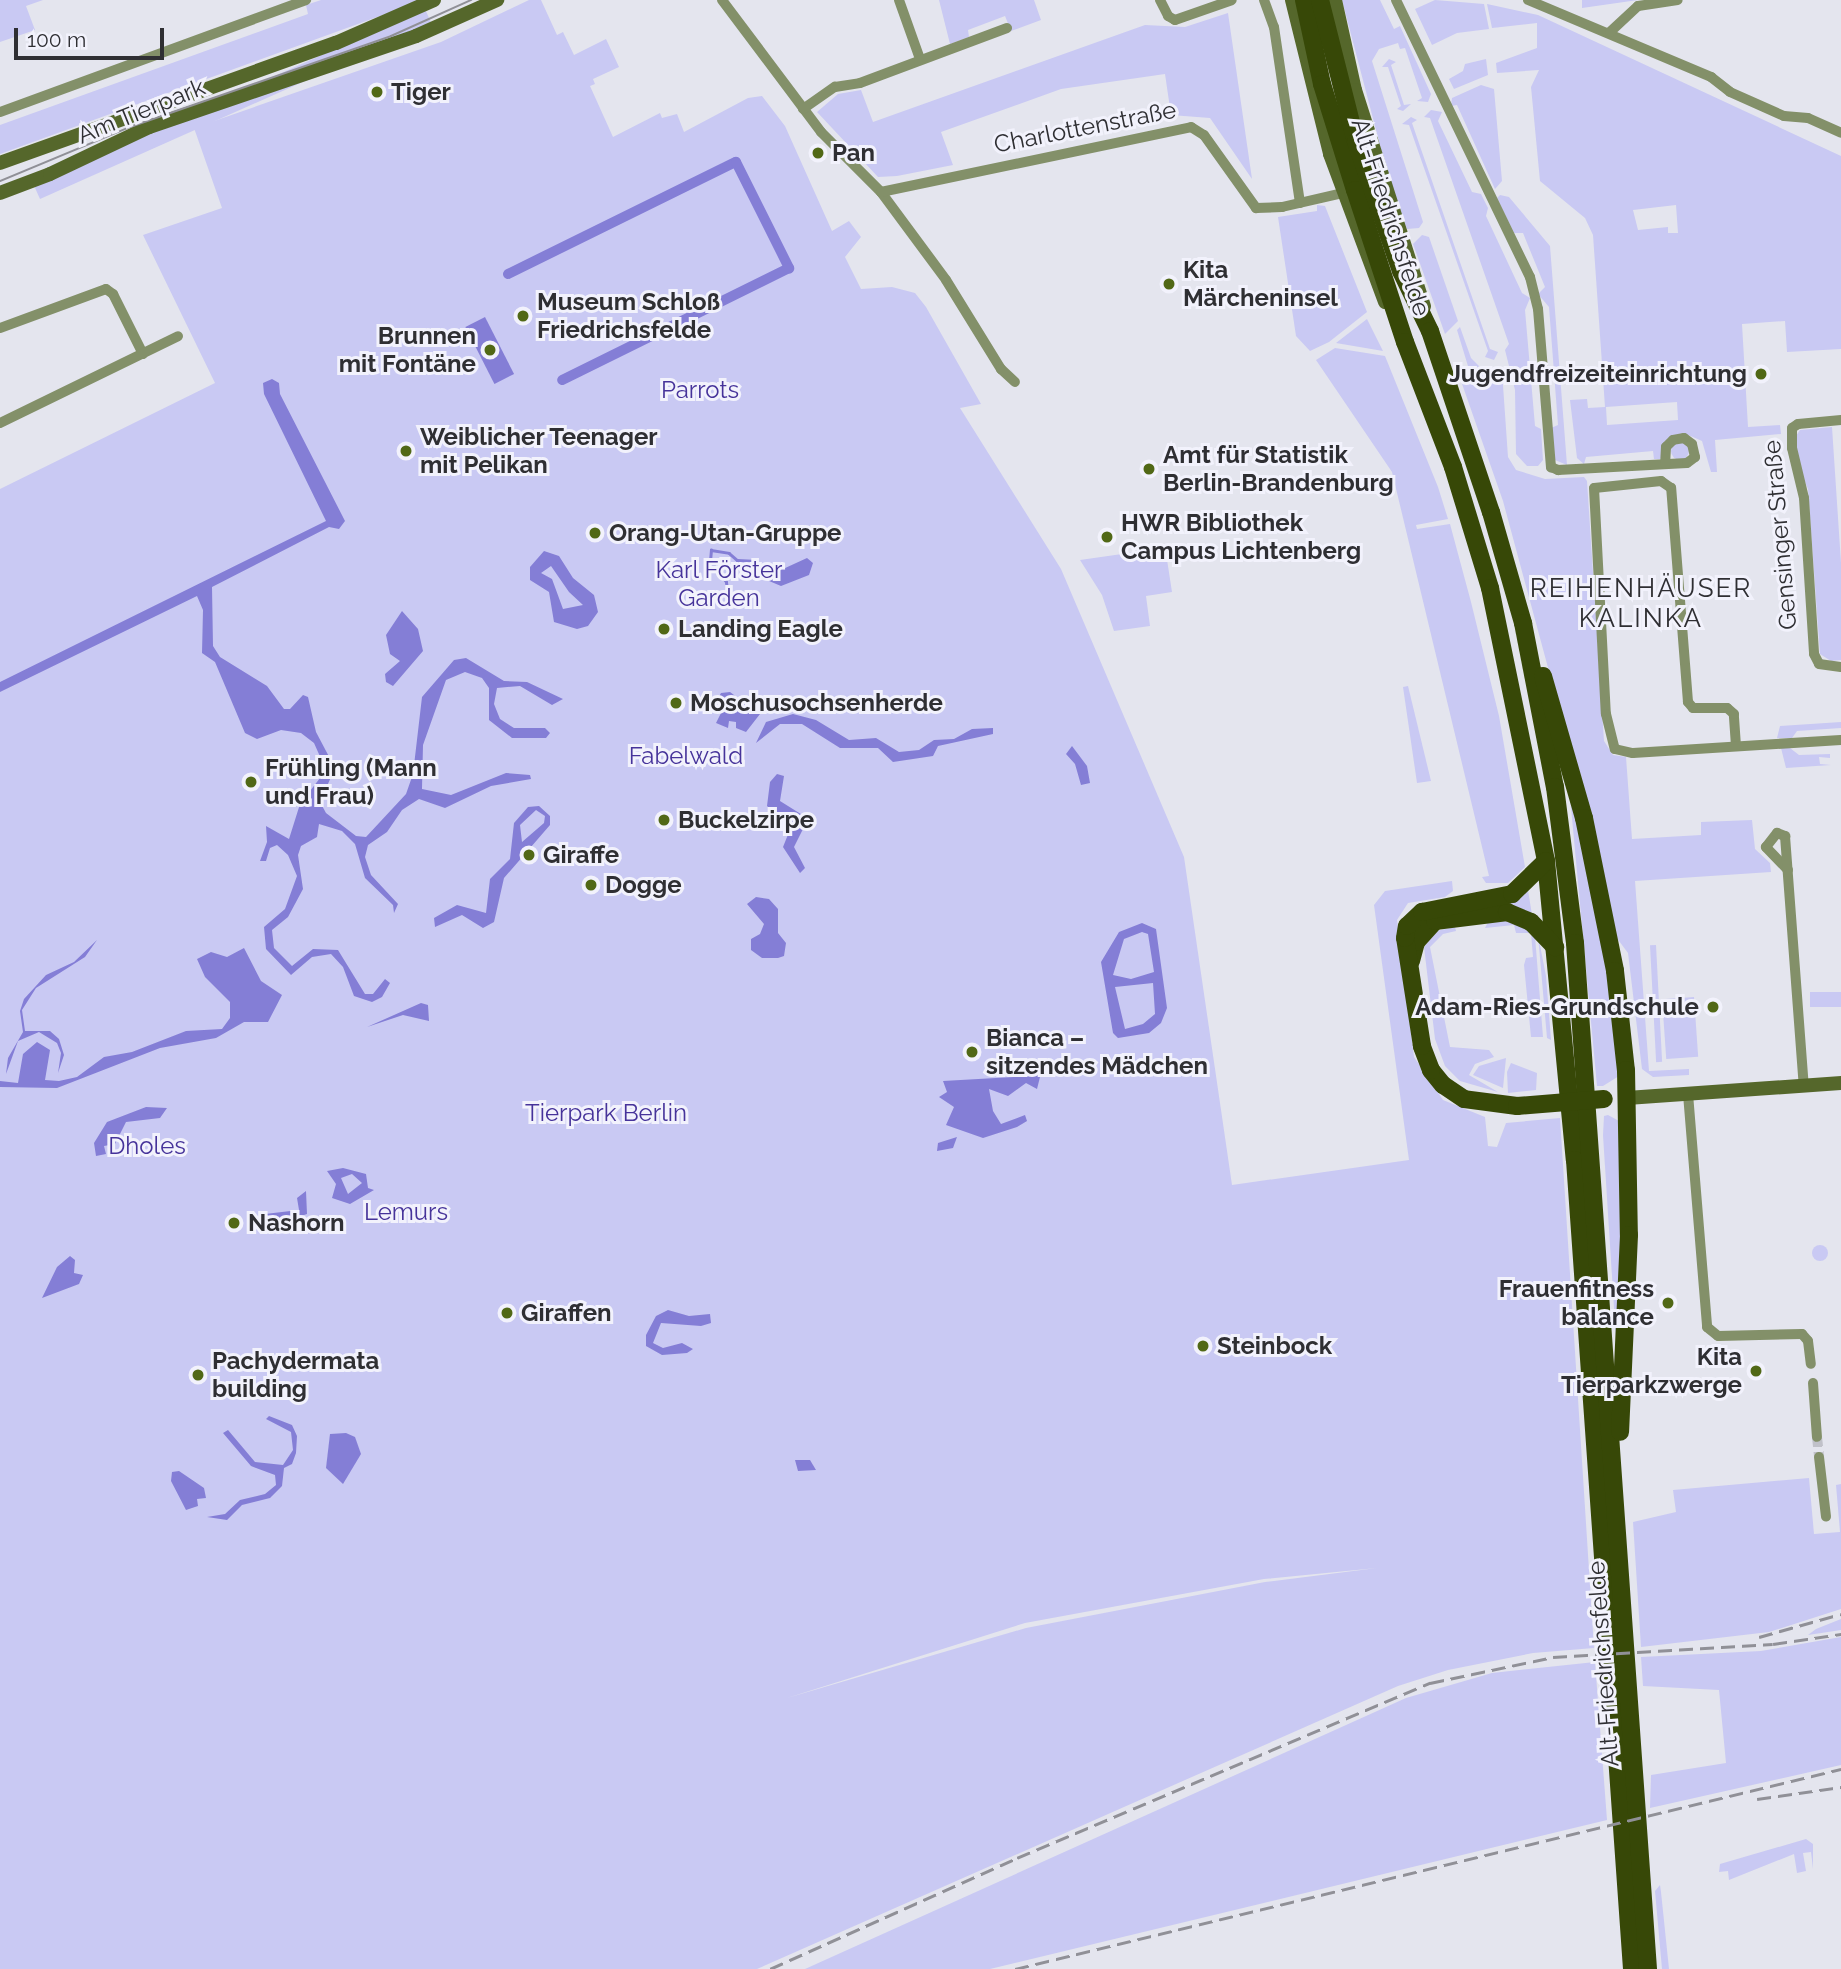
<!DOCTYPE html>
<html>
<head>
<meta charset="utf-8">
<style>
	body { margin:0 }
	#map { position:relative; width:1841px; height:1969px; overflow:hidden; background:#e4e5ee; font-family:Raleway,sans-serif }
	div>[style] { position:absolute }
	[style*='--x'] { left:calc(var(--x)*1px); top:calc(var(--y)*1px); width:calc(var(--w)*1px); rotate:calc(var(--a)*1deg) }
	.green>* { inset:0; background:#c9c9f3; transform-origin:0 0 }
	.round { border-radius:50% }
	.water>* { inset:0; background:#847ed6; transform-origin:0 0 }
	.stream>* { height:2.5px; margin:-1.25px; padding:0 1.25px; transform-origin:1.25px; border-radius:1.25px; background:#847ed6 }
	.canal>* { height:10px; margin:-5px; padding:0 5px; transform-origin:5px; border-radius:5px; background:#847ed6 }
	.street-tunnel>* { height:10px; margin-top:-5px; transform-origin:0; background:repeating-linear-gradient(90deg,#c0c1c9 0 10px,transparent 0 15px) }
	.street>* { height:10px; margin:-5px; padding:0 5px; transform-origin:5px; border-radius:5px; background:#839069 }
	.secondary>* { height:14px; margin:-7px; padding:0 7px; transform-origin:7px; border-radius:7px; background:#55672b }
	.primary>* { height:18px; margin:-9px; padding:0 9px; transform-origin:9px; border-radius:9px; background:#374807 }
	.tram>* { height:2px; margin:-1px; padding:0 1px; transform-origin:1px; border-radius:1px; background:#909097 }
	.rail>* { height:2.5px; margin-top:-1.25px; transform-origin:0; background:repeating-linear-gradient(90deg,#909097 0 14px,transparent 0 21px) }
	.primary-bridge>* { height:18px; margin:-9px; padding:0 9px; transform-origin:9px; border-radius:9px; background:#374807 }
	.dots>* { width:19px; height:19px; translate:-50% -50%; box-sizing:border-box; border:4px solid #f2f2fc; border-radius:50% }
	span { translate:-50% -50%; white-space:nowrap; text-align:center; line-height:1.15; -webkit-text-stroke:6px #f2f2fc; paint-order:stroke }
	.poi-label { font-size:24px; color:#2f2f33; font-weight:700 }
	.left { translate:0 -50%; text-align:left }
	.right { translate:-100% -50%; text-align:right }
	.street-label { font-size:24px; color:#2f2f33 }
	.park-label { font-size:24px; color:#46339a }
	.neighbourhood-label { font-size:26px; color:#2f2f33; letter-spacing:2px }
	.scale { position:absolute; left:14px; top:28px; width:150px; height:32px; box-sizing:border-box; border:4px solid #2f2f33; border-top:0; padding-left:9px; font-size:21px; line-height:24px; white-space:nowrap; color:#2f2f33; -webkit-text-stroke:5px #f2f2fc; paint-order:stroke }
</style>
</head>
<body>
<div id="map">
	<div class="green">
		<div style="clip-path:polygon(0 0,43px 0,26px 6px,35px 30px,0 42px)"></div>
		<div style="clip-path:polygon(321px 0,424px 0,0 154px,0 125px,308px 14px,306px 5px)"></div>
		<div style="clip-path:polygon(evenodd,529px 0,541px 0,557px 35px,563px 32px,574px 55px,606px 39px,619px 67px,593px 79px,595px 84px,590px 86px,613px 137px,660px 113px,662px 118px,677px 114px,684px 132px,748px 98px,762px 96px,785px 126px,832px 231px,849px 221px,861px 237px,845px 257px,861px 289px,892px 287px,915px 293px,926px 307px,981px 404px,960px 408px,1061px 569px,1184px 857px,1232px 1185px,1409px 1160px,1374px 905px,1385px 891px,1452px 881px,1453px 891px,1445px 897px,1408px 903px,1397px 920px,1414px 1057px,1443px 1100px,1485px 1117px,1488px 1146px,1497px 1147px,1506px 1123px,1560px 1118px,1594px 1648px,1533px 1653px,1448px 1670px,1398px 1686px,757px 1969px,0 1969px,0 489px,215px 383px,143px 235px,222px 208px,194px 128px,441px 42px,529px 0,1377px 1568px,1265px 1582px,1026px 1628px,787px 1698px,1025px 1623px,1264px 1579px,1377px 1568px)"></div>
		<div style="clip-path:polygon(939px 0,1034px 0,1041px 20px,1011px 31px,1005px 16px,968px 30px,969px 37px,950px 44px)"></div>
		<div style="clip-path:polygon(1342px 0,1380px 0,1394px 29px,1400px 26px,1431px 94px,1428px 102px,1417px 101px,1422px 98px,1405px 48px,1400px 49px,1398px 43px,1379px 49px,1372px 61px,1423px 222px,1419px 228px,1407px 229px,1387px 172px)"></div>
		<div style="clip-path:polygon(1435px 0,1484px 4px,1489px 29px,1457px 33px,1432px 45px,1415px 9px)"></div>
		<div style="clip-path:polygon(1582px 0,1638px 0,1582px 8px)"></div>
		<div style="clip-path:polygon(evenodd,1487px 4px,1538px 15px,1841px 156px,1841px 349px,1787px 352px,1785px 321px,1742px 324px,1748px 427px,1780px 425px,1781px 434px,1715px 440px,1717px 472px,1711px 472px,1702px 441px,1686px 434px,1660px 459px,1654px 459px,1653px 451px,1586px 457px,1584px 464px,1577px 458px,1570px 400px,1587px 399px,1588px 408px,1605px 407px,1593px 235px,1585px 218px,1540px 181px,1531px 87px,1539px 70px,1497px 73px,1496px 63px,1537px 48px,1537px 23px,1492px 28px,1487px 4px,1676px 205px,1678px 233px,1668px 233px,1668px 227px,1638px 230px,1633px 210px,1676px 205px,1487px 4px,1677px 402px,1678px 420px,1607px 425px,1606px 407px,1677px 402px)"></div>
		<div style="left:425px;top:9px;width:17px;height:429px;rotate:66deg"></div>
		<div style="clip-path:polygon(1228px 13px,1252px 179px,1210px 118px,1171px 115px,1165px 74px,1061px 89px,941px 132px,953px 165px,897px 176px,878px 177px,817px 112px,838px 94px,861px 90px,873px 122px,1145px 25px,1185px 27px)"></div>
		<div style="clip-path:polygon(1389px 59px,1396px 62px,1391px 65px,1404px 105px,1411px 104px,1403px 111px,1397px 109px,1401px 106px,1388px 67px,1382px 67px)"></div>
		<div style="clip-path:polygon(1486px 59px,1488px 75px,1454px 89px,1449px 79px,1463px 71px,1465px 64px)"></div>
		<div style="clip-path:polygon(1481px 85px,1494px 89px,1502px 181px,1495px 189px,1457px 105px,1451px 106px,1452px 98px)"></div>
		<div style="clip-path:polygon(1431px 110px,1442px 112px,1438px 121px,1472px 192px,1481px 194px,1488px 208px,1486px 216px,1522px 293px,1530px 298px,1525px 310px,1535px 426px,1541px 429px,1543px 460px,1538px 466px,1527px 466px,1516px 454px,1515px 390px,1505px 350px,1509px 344px,1430px 118px,1424px 117px)"></div>
		<div style="clip-path:polygon(1411px 117px,1417px 120px,1412px 123px,1490px 349px,1498px 352px,1494px 360px,1485px 357px,1488px 351px,1409px 125px,1402px 124px)"></div>
		<div style="clip-path:polygon(1500px 195px,1509px 197px,1550px 246px,1567px 465px,1555px 460px,1551px 428px,1558px 425px,1549px 307px,1538px 294px,1545px 287px,1523px 233px,1514px 233px,1497px 198px)"></div>
		<div style="clip-path:polygon(1317px 205px,1325px 206px,1367px 312px,1329px 342px,1310px 351px,1296px 336px,1278px 217px,1317px 211px)"></div>
		<div style="clip-path:polygon(1422px 235px,1429px 237px,1458px 321px,1445px 334px,1413px 244px)"></div>
		<div style="clip-path:polygon(1367px 319px,1383px 351px,1336px 343px)"></div>
		<div style="clip-path:polygon(1460px 327px,1471px 358px,1484px 371px,1497px 367px,1502px 371px,1508px 457px,1516px 470px,1545px 479px,1584px 477px,1587px 481px,1604px 741px,1613px 755px,1626px 757px,1632px 839px,1701px 835px,1701px 822px,1752px 820px,1755px 849px,1770px 863px,1771px 872px,1635px 881px,1649px 1071px,1689px 1069px,1689px 1075px,1653px 1077px,1642px 1069px,1628px 953px,1613px 933px,1574px 764px,1503px 501px,1461px 381px,1471px 376px,1457px 330px)"></div>
		<div style="clip-path:polygon(1335px 348px,1385px 356px,1438px 487px,1448px 519px,1416px 525px,1417px 529px,1450px 524px,1471px 602px,1499px 716px,1525px 867px,1508px 883px,1486px 883px,1482px 877px,1489px 876px,1392px 472px,1316px 360px)"></div>
		<div style="clip-path:polygon(1832px 427px,1841px 563px,1841px 660px,1831px 661px,1820px 654px,1808px 489px,1798px 465px,1796px 436px,1800px 430px)"></div>
		<div class="round" style="left:1671px;top:442px;width:18px;height:18px"></div>
		<div style="clip-path:polygon(1136px 552px,1137px 557px,1166px 553px,1172px 592px,1146px 596px,1150px 626px,1114px 631px,1102px 595px,1080px 560px)"></div>
		<div style="clip-path:polygon(1408px 686px,1431px 781px,1417px 783px,1403px 687px)"></div>
		<div style="clip-path:polygon(1841px 722px,1841px 728px,1797px 731px,1792px 738px,1777px 738px,1780px 726px)"></div>
		<div style="clip-path:polygon(1781px 748px,1790px 748px,1799px 755px,1830px 754px,1830px 758px,1819px 757px,1820px 764px,1831px 765px,1786px 768px)"></div>
		<div style="clip-path:polygon(1569px 786px,1605px 959px,1619px 1076px,1603px 1086px,1597px 1086px)"></div>
		<div style="clip-path:polygon(1528px 890px,1532px 915px,1500px 905px)"></div>
		<div style="clip-path:polygon(1510px 920px,1522px 923px,1535px 936px,1543px 1037px,1531px 1037px,1524px 965px,1526px 958px,1533px 957px,1531px 933px,1516px 933px,1514px 925px,1485px 928px,1488px 922px)"></div>
		<div style="clip-path:polygon(1455px 927px,1456px 931px,1443px 934px,1430px 947px,1450px 1047px,1489px 1050px,1494px 1057px,1475px 1064px,1469px 1075px,1498px 1092px,1460px 1081px,1445px 1066px,1435px 1039px,1424px 947px,1436px 931px)"></div>
		<div style="clip-path:polygon(1538px 935px,1546px 976px,1551px 1040px,1547px 1038px)"></div>
		<div style="left:1656px;top:945px;width:117px;height:6px;rotate:87deg"></div>
		<div style="left:1841px;top:992px;width:15px;height:31px;rotate:90deg"></div>
		<div style="left:1694px;top:997px;width:60px;height:32px;rotate:86deg"></div>
		<div style="clip-path:polygon(1506px 1058px,1503px 1088px,1473px 1075px,1479px 1066px)"></div>
		<div style="clip-path:polygon(1511px 1063px,1537px 1073px,1536px 1090px,1508px 1093px,1507px 1072px)"></div>
		<div style="clip-path:polygon(1608px 1115px,1619px 1121px,1624px 1156px,1617px 1355px,1603px 1135px,1604px 1116px)"></div>
		<div class="round" style="left:1812px;top:1245px;width:16px;height:16px"></div>
		<div style="clip-path:polygon(1809px 1478px,1814px 1534px,1840px 1532px,1836px 1485px,1841px 1484px,1841px 1609px,1769px 1632px,1641px 1647px,1633px 1522px,1676px 1512px,1673px 1490px)"></div>
		<div style="clip-path:polygon(1841px 1619px,1841px 1630px,1808px 1635px,1816px 1629px)"></div>
		<div style="clip-path:polygon(1841px 1637px,1841px 1765px,1650px 1808px,1651px 1775px,1726px 1763px,1719px 1690px,1643px 1686px,1641px 1657px,1761px 1651px)"></div>
		<div style="clip-path:polygon(1595px 1662px,1607px 1820px,990px 1969px,805px 1969px,1406px 1698px,1492px 1673px)"></div>
		<div style="clip-path:polygon(1806px 1839px,1813px 1844px,1813px 1869px,1811px 1852px,1803px 1853px,1806px 1871px,1797px 1873px,1794px 1854px,1729px 1880px,1728px 1871px,1719px 1872px,1720px 1864px)"></div>
		<div style="clip-path:polygon(1660px 1885px,1661px 1892px,1669px 1969px,1662px 1969px,1655px 1891px)"></div>
	</div>
	<div class="water">
		<div style="left:485px;top:317px;width:64px;height:22px;rotate:63deg"></div>
		<div style="clip-path:polygon(272px 379px,279px 383px,280px 394px,345px 521px,339px 529px,329px 527px,212px 587px,213px 646px,220px 657px,267px 686px,284px 709px,290px 709px,303px 695px,308px 697px,316px 732px,335px 768px,320px 802px,326px 813px,356px 836px,366px 837px,406px 794px,413px 774px,422px 697px,454px 660px,466px 658px,504px 681px,527px 682px,563px 699px,552px 705px,520px 686px,497px 688px,494px 704px,500px 719px,514px 728px,545px 728px,550px 733px,546px 738px,512px 738px,489px 720px,489px 688px,482px 678px,465px 672px,446px 680px,423px 745px,422px 789px,451px 795px,506px 773px,530px 775px,531px 779px,491px 786px,445px 808px,419px 799px,402px 810px,387px 832px,368px 845px,365px 857px,371px 875px,398px 904px,394px 913px,393px 905px,365px 878px,355px 844px,342px 831px,319px 824px,317px 837px,301px 846px,298px 855px,303px 889px,288px 917px,272px 930px,274px 948px,292px 966px,313px 949px,338px 950px,365px 994px,373px 994px,385px 979px,390px 983px,382px 997px,372px 1002px,354px 996px,343px 967px,331px 954px,312px 957px,291px 975px,266px 949px,264px 927px,285px 909px,297px 876px,288px 855px,277px 845px,270px 848px,266px 861px,260px 861px,267px 842px,266px 826px,289px 839px,300px 804px,320px 778px,322px 761px,314px 743px,301px 733px,281px 730px,257px 739px,245px 733px,215px 662px,202px 653px,203px 610px,197px 596px,0 692px,0 682px,326px 521px,264px 394px,263px 383px)"></div>
		<div style="clip-path:polygon(evenodd,544px 551px,559px 556px,573px 578px,594px 595px,598px 612px,588px 626px,577px 629px,554px 622px,549px 592px,530px 580px,530px 567px,544px 551px,551px 566px,569px 592px,583px 605px,563px 609px,552px 579px,541px 573px,551px 566px)"></div>
		<div style="clip-path:polygon(807px 558px,813px 563px,809px 575px,781px 586px,762px 578px,755px 562px,783px 569px)"></div>
		<div style="clip-path:polygon(402px 611px,418px 629px,423px 651px,393px 686px,386px 682px,385px 674px,400px 661px,390px 654px,386px 635px)"></div>
		<div style="clip-path:polygon(730px 692px,746px 704px,756px 695px,765px 699px,760px 714px,746px 732px,736px 728px,736px 722px,729px 721px,728px 728px,716px 723px,721px 713px,717px 700px,721px 693px)"></div>
		<div style="clip-path:polygon(793px 714px,816px 720px,849px 740px,876px 738px,899px 752px,919px 750px,934px 740px,954px 739px,972px 729px,993px 728px,993px 734px,938px 746px,933px 756px,893px 762px,878px 748px,840px 748px,802px 724px,780px 724px,756px 743px,766px 722px)"></div>
		<div style="clip-path:polygon(1072px 746px,1087px 766px,1090px 783px,1081px 785px,1075px 764px,1066px 754px)"></div>
		<div style="clip-path:polygon(777px 774px,784px 776px,780px 801px,804px 816px,806px 823px,794px 847px,805px 868px,800px 873px,783px 847px,791px 827px,767px 806px,770px 782px)"></div>
		<div style="clip-path:polygon(evenodd,539px 806px,550px 816px,550px 825px,504px 878px,494px 922px,483px 928px,462px 915px,435px 927px,434px 918px,457px 905px,486px 913px,490px 879px,510px 859px,514px 823px,528px 807px,539px 806px,536px 810px,545px 816px,544px 823px,522px 842px,520px 825px,536px 810px)"></div>
		<div style="clip-path:polygon(756px 897px,769px 899px,778px 909px,778px 933px,786px 943px,784px 956px,778px 958px,762px 958px,751px 950px,751px 939px,760px 934px,764px 924px,747px 904px)"></div>
		<div style="clip-path:polygon(evenodd,1142px 923px,1156px 929px,1167px 1008px,1161px 1023px,1149px 1033px,1118px 1038px,1113px 1033px,1101px 962px,1119px 932px,1142px 923px,1142px 932px,1148px 934px,1154px 972px,1131px 979px,1113px 975px,1124px 939px,1142px 932px,1142px 923px,1153px 983px,1155px 1014px,1143px 1024px,1125px 1029px,1115px 987px,1153px 983px)"></div>
		<div style="clip-path:polygon(97px 940px,85px 957px,36px 988px,22px 1010px,25px 1031px,50px 1031px,59px 1039px,64px 1055px,58px 1073px,61px 1053px,57px 1043px,39px 1032px,18px 1041px,6px 1074px,8px 1058px,23px 1032px,20px 1011px,24px 999px,46px 975px,74px 962px)"></div>
		<div style="clip-path:polygon(244px 948px,261px 981px,282px 995px,268px 1022px,244px 1022px,216px 1038px,160px 1048px,57px 1088px,0 1087px,0 1081px,18px 1083px,23px 1054px,37px 1042px,50px 1050px,45px 1080px,59px 1081px,77px 1077px,104px 1057px,132px 1052px,186px 1031px,222px 1029px,230px 1018px,230px 1002px,205px 977px,197px 959px,211px 952px,227px 957px)"></div>
		<div style="clip-path:polygon(421px 1003px,428px 1005px,429px 1021px,403px 1015px,367px 1027px)"></div>
		<div style="clip-path:polygon(1043px 1065px,1037px 1089px,1026px 1083px,1008px 1096px,989px 1089px,993px 1111px,1001px 1124px,1025px 1115px,1027px 1121px,1017px 1127px,983px 1138px,946px 1125px,954px 1107px,939px 1097px,947px 1092px,943px 1081px,1029px 1076px,1033px 1068px)"></div>
		<div style="clip-path:polygon(146px 1107px,167px 1108px,160px 1118px,126px 1122px,115px 1144px,104px 1146px,106px 1154px,96px 1156px,94px 1143px,107px 1122px)"></div>
		<div style="clip-path:polygon(957px 1137px,953px 1148px,937px 1151px,938px 1143px)"></div>
		<div style="clip-path:polygon(evenodd,343px 1168px,366px 1174px,368px 1188px,374px 1190px,350px 1204px,332px 1198px,336px 1184px,327px 1171px,343px 1168px,352px 1174px,362px 1183px,348px 1194px,341px 1178px,352px 1174px)"></div>
		<div style="clip-path:polygon(306px 1191px,307px 1214px,283px 1222px,265px 1214px,299px 1210px,297px 1198px)"></div>
		<div style="clip-path:polygon(70px 1256px,75px 1260px,74px 1273px,83px 1275px,79px 1284px,42px 1298px,57px 1267px)"></div>
		<div style="clip-path:polygon(668px 1310px,689px 1316px,710px 1314px,711px 1323px,701px 1326px,661px 1323px,653px 1343px,663px 1348px,682px 1343px,693px 1349px,687px 1353px,662px 1355px,646px 1346px,646px 1335px,656px 1316px)"></div>
		<div style="clip-path:polygon(269px 1416px,292px 1425px,297px 1436px,296px 1453px,292px 1464px,284px 1468px,282px 1486px,270px 1498px,242px 1505px,227px 1520px,207px 1517px,225px 1514px,240px 1500px,265px 1494px,276px 1485px,275px 1475px,251px 1466px,223px 1433px,228px 1430px,255px 1462px,283px 1465px,293px 1450px,291px 1432px,266px 1419px)"></div>
		<div style="clip-path:polygon(346px 1433px,355px 1437px,361px 1454px,343px 1484px,326px 1468px,330px 1434px)"></div>
		<div style="clip-path:polygon(795px 1460px,810px 1460px,816px 1470px,798px 1471px)"></div>
		<div style="clip-path:polygon(179px 1471px,204px 1488px,206px 1498px,197px 1499px,198px 1506px,186px 1510px,171px 1481px,172px 1472px)"></div>
	</div>
	<div class="stream">
		<div style="--x:728;--y:601;--w:19;--a:-96"></div>
		<div style="--x:726;--y:582;--w:26;--a:-127"></div>
		<div style="--x:710;--y:561;--w:11;--a:-85"></div>
		<div style="--x:711;--y:550;--w:18;--a:9"></div>
		<div style="--x:729;--y:553;--w:11;--a:41"></div>
		<div style="--x:737;--y:560;--w:19;--a:3"></div>
	</div>
	<div class="canal">
		<div style="--x:508;--y:274;--w:254;--a:-26.2"></div>
		<div style="--x:736;--y:162;--w:119;--a:63.4"></div>
		<div style="--x:789;--y:268;--w:253;--a:153.7"></div>
	</div>
	<div class="street-tunnel">
		<div style="--x:1817;--y:1437;--w:20;--a:84"></div>
	</div>
	<div class="street">
		<div style="--x:722;--y:0;--w:165;--a:53.1"></div>
		<div style="--x:821;--y:132;--w:85;--a:45"></div>
		<div style="--x:881;--y:192;--w:109;--a:53.5"></div>
		<div style="--x:946;--y:280;--w:105;--a:58.3"></div>
		<div style="--x:1001;--y:369;--w:19;--a:43"></div>
		<div style="--x:899;--y:0;--w:63;--a:70.4"></div>
		<div style="--x:1160;--y:0;--w:18;--a:63"></div>
		<div style="--x:1168;--y:16;--w:8;--a:30"></div>
		<div style="--x:1175;--y:20;--w:60;--a:-19.3"></div>
		<div style="--x:1264;--y:0;--w:29;--a:70"></div>
		<div style="--x:1274;--y:27;--w:178;--a:81.6"></div>
		<div style="--x:1396;--y:0;--w:308;--a:64.2"></div>
		<div style="--x:1530;--y:277;--w:33;--a:76"></div>
		<div style="--x:1538;--y:309;--w:159;--a:85.3"></div>
		<div style="--x:1551;--y:467;--w:8;--a:23"></div>
		<div style="--x:1558;--y:470;--w:129;--a:-3.1"></div>
		<div style="--x:1687;--y:463;--w:10;--a:-37"></div>
		<div style="--x:1695;--y:457;--w:13;--a:-103"></div>
		<div style="--x:1692;--y:444;--w:10;--a:-143"></div>
		<div style="--x:1684;--y:438;--w:11;--a:170"></div>
		<div style="--x:1673;--y:440;--w:10;--a:135"></div>
		<div style="--x:1666;--y:447;--w:17;--a:93"></div>
		<div style="--x:1528;--y:0;--w:199;--a:22.8"></div>
		<div style="--x:1711;--y:77;--w:24;--a:38"></div>
		<div style="--x:1730;--y:92;--w:59;--a:24"></div>
		<div style="--x:1784;--y:116;--w:24;--a:5"></div>
		<div style="--x:1808;--y:118;--w:36;--a:24"></div>
		<div style="--x:1610;--y:32;--w:38;--a:-43"></div>
		<div style="--x:1638;--y:6;--w:40;--a:-8.5"></div>
		<div style="--x:803;--y:109;--w:39;--a:-35"></div>
		<div style="--x:835;--y:87;--w:25;--a:-9"></div>
		<div style="--x:860;--y:83;--w:157;--a:-20.5"></div>
		<div style="--x:0;--y:112;--w:326;--a:-20.1"></div>
		<div style="--x:881;--y:192;--w:317;--a:-11.8"></div>
		<div style="--x:1191;--y:127;--w:15;--a:32"></div>
		<div style="--x:1204;--y:135;--w:90;--a:54.5"></div>
		<div style="--x:1256;--y:208;--w:26;--a:-2"></div>
		<div style="--x:1282;--y:207;--w:63;--a:-12.9"></div>
		<div style="--x:0;--y:328;--w:113;--a:-20.2"></div>
		<div style="--x:106;--y:289;--w:9;--a:36"></div>
		<div style="--x:113;--y:294;--w:67;--a:63.4"></div>
		<div style="--x:1841;--y:420;--w:43;--a:174.7"></div>
		<div style="--x:1798;--y:424;--w:7;--a:146"></div>
		<div style="--x:1792;--y:428;--w:20;--a:90"></div>
		<div style="--x:1792;--y:448;--w:51;--a:76.5"></div>
		<div style="--x:1804;--y:498;--w:156;--a:86.3"></div>
		<div style="--x:1814;--y:654;--w:11;--a:63"></div>
		<div style="--x:1819;--y:664;--w:22;--a:8"></div>
		<div style="--x:0;--y:423;--w:198;--a:-26"></div>
		<div style="--x:1736;--y:746;--w:32;--a:-94"></div>
		<div style="--x:1734;--y:714;--w:9;--a:-139"></div>
		<div style="--x:1727;--y:708;--w:34;--a:180"></div>
		<div style="--x:1693;--y:708;--w:8;--a:-130"></div>
		<div style="--x:1688;--y:702;--w:215;--a:-94.5"></div>
		<div style="--x:1671;--y:488;--w:12;--a:-145"></div>
		<div style="--x:1661;--y:481;--w:67;--a:174"></div>
		<div style="--x:1594;--y:488;--w:226;--a:87"></div>
		<div style="--x:1606;--y:714;--w:36;--a:76"></div>
		<div style="--x:1615;--y:749;--w:18;--a:13"></div>
		<div style="--x:1633;--y:753;--w:208;--a:-3.6"></div>
		<div style="--x:1788;--y:870;--w:32;--a:-134"></div>
		<div style="--x:1766;--y:847;--w:18;--a:-52"></div>
		<div style="--x:1777;--y:833;--w:9;--a:21"></div>
		<div style="--x:1785;--y:836;--w:251;--a:85.7"></div>
		<div style="--x:1688;--y:1094;--w:234;--a:85.3"></div>
		<div style="--x:1707;--y:1327;--w:14;--a:39"></div>
		<div style="--x:1718;--y:1336;--w:84;--a:-1.4"></div>
		<div style="--x:1802;--y:1334;--w:9;--a:49"></div>
		<div style="--x:1808;--y:1341;--w:23;--a:83"></div>
		<div style="--x:1813;--y:1383;--w:54;--a:85.8"></div>
		<div style="--x:1819;--y:1457;--w:60;--a:83.3"></div>
	</div>
	<div class="secondary">
		<div style="--x:1292;--y:0;--w:159;--a:76.1"></div>
		<div style="--x:1330;--y:154;--w:158;--a:69.6"></div>
		<div style="--x:1335;--y:0;--w:92;--a:77.5"></div>
		<div style="--x:1355;--y:90;--w:227;--a:72.3"></div>
		<div style="--x:0;--y:163;--w:357;--a:-19.7"></div>
		<div style="--x:336;--y:43;--w:107;--a:-23.7"></div>
		<div style="--x:0;--y:193;--w:53;--a:-20.8"></div>
		<div style="--x:50;--y:174;--w:110;--a:-25.4"></div>
		<div style="--x:149;--y:127;--w:282;--a:-18.8"></div>
		<div style="--x:416;--y:36;--w:89;--a:-24"></div>
		<div style="--x:1627;--y:1098;--w:215;--a:-4"></div>
	</div>
	<div class="primary">
		<div style="--x:1304;--y:0;--w:86;--a:77.9"></div>
		<div style="--x:1322;--y:84;--w:111;--a:72.7"></div>
		<div style="--x:1355;--y:190;--w:160;--a:71.8"></div>
		<div style="--x:1405;--y:342;--w:134;--a:69"></div>
		<div style="--x:1453;--y:467;--w:127;--a:73"></div>
		<div style="--x:1490;--y:588;--w:279;--a:78.4"></div>
		<div style="--x:1546;--y:861;--w:300;--a:84.5"></div>
		<div style="--x:1575;--y:1160;--w:811;--a:85.97"></div>
		<div style="--x:1320;--y:0;--w:146;--a:75.8"></div>
		<div style="--x:1356;--y:142;--w:137;--a:70.8"></div>
		<div style="--x:1401;--y:271;--w:67;--a:64.2"></div>
		<div style="--x:1430;--y:331;--w:191;--a:71.4"></div>
		<div style="--x:1491;--y:512;--w:116;--a:73.9"></div>
		<div style="--x:1523;--y:623;--w:167;--a:79"></div>
		<div style="--x:1555;--y:787;--w:157;--a:82.7"></div>
		<div style="--x:1575;--y:943;--w:1029;--a:85.93"></div>
		<div style="--x:1543;--y:676;--w:148;--a:73.9"></div>
		<div style="--x:1584;--y:818;--w:156;--a:78.5"></div>
		<div style="--x:1615;--y:971;--w:100;--a:83.7"></div>
		<div style="--x:1626;--y:1070;--w:165;--a:89"></div>
		<div style="--x:1629;--y:1235;--w:197;--a:92.6"></div>
		<div style="--x:1411;--y:961;--w:20;--a:-75"></div>
		<div style="--x:1416;--y:942;--w:28;--a:-48"></div>
		<div style="--x:1435;--y:921;--w:73;--a:-7.1"></div>
		<div style="--x:1507;--y:912;--w:26;--a:23"></div>
		<div style="--x:1531;--y:922;--w:35;--a:46"></div>
		<div style="--x:1517;--y:1106;--w:53;--a:-172.5"></div>
		<div style="--x:1464;--y:1099;--w:25;--a:-146"></div>
		<div style="--x:1443;--y:1085;--w:19;--a:-129"></div>
		<div style="--x:1431;--y:1070;--w:26;--a:-111"></div>
		<div style="--x:1422;--y:1046;--w:109;--a:-98.9"></div>
		<div style="--x:1405;--y:938;--w:12;--a:-81"></div>
		<div style="--x:1407;--y:926;--w:21;--a:-43"></div>
		<div style="--x:1422;--y:912;--w:92;--a:-11.3"></div>
		<div style="--x:1512;--y:894;--w:47;--a:-44.1"></div>
	</div>
	<div class="tram">
		<div style="--x:0;--y:181;--w:141;--a:-22.6"></div>
		<div style="--x:130;--y:127;--w:276;--a:-19.2"></div>
		<div style="--x:391;--y:36;--w:88;--a:-24.2"></div>
	</div>
	<div class="rail">
		<div style="--x:1759;--y:1637;--w:85;--a:-15.7"></div>
		<div style="--x:1757;--y:1799;--w:85;--a:-8.1"></div>
		<div style="--x:770;--y:1969;--w:271;--a:-24.2"></div>
		<div style="--x:1017;--y:1858;--w:449;--a:-23"></div>
		<div style="--x:1430;--y:1683;--w:126;--a:-11.9"></div>
		<div style="--x:1553;--y:1657;--w:220;--a:-3.4"></div>
		<div style="--x:1773;--y:1644;--w:69;--a:-8.4"></div>
		<div style="--x:1015;--y:1969;--w:850;--a:-13.61"></div>
	</div>
	<div class="primary-bridge">
		<div style="--x:1517;--y:1106;--w:87;--a:-4.6"></div>
	</div>
	<div class="dots">
		<div style="left:377px;top:92px;background:#516816"></div>
		<div style="left:818px;top:153px;background:#516816"></div>
		<div style="left:1169px;top:284px;background:#516816"></div>
		<div style="left:523px;top:316px;background:#516816"></div>
		<div style="left:490px;top:350px;background:#516816"></div>
		<div style="left:1761px;top:374px;background:#516816"></div>
		<div style="left:406px;top:451px;background:#516816"></div>
		<div style="left:1149px;top:469px;background:#516816"></div>
		<div style="left:595px;top:533px;background:#516816"></div>
		<div style="left:1107px;top:537px;background:#516816"></div>
		<div style="left:664px;top:629px;background:#516816"></div>
		<div style="left:676px;top:703px;background:#516816"></div>
		<div style="left:251px;top:782px;background:#516816"></div>
		<div style="left:664px;top:820px;background:#516816"></div>
		<div style="left:529px;top:855px;background:#516816"></div>
		<div style="left:591px;top:885px;background:#516816"></div>
		<div style="left:1713px;top:1007px;background:#516816"></div>
		<div style="left:972px;top:1052px;background:#516816"></div>
		<div style="left:234px;top:1223px;background:#516816"></div>
		<div style="left:1668px;top:1303px;background:#516816"></div>
		<div style="left:507px;top:1313px;background:#516816"></div>
		<div style="left:1203px;top:1346px;background:#516816"></div>
		<div style="left:1756px;top:1371px;background:#516816"></div>
		<div style="left:198px;top:1375px;background:#516816"></div>
	</div>
	<div class="poi-label">
		<span class="left" style="left:391px;top:92px">Tiger</span>
		<span class="left" style="left:832px;top:153px">Pan</span>
		<span class="left" style="left:1183px;top:284px">Kita<br>Märcheninsel</span>
		<span class="left" style="left:537px;top:316px">Museum Schloß<br>Friedrichsfelde</span>
		<span class="right" style="left:476px;top:350px">Brunnen<br>mit Fontäne</span>
		<span class="right" style="left:1747px;top:374px">Jugendfreizeiteinrichtung</span>
		<span class="left" style="left:420px;top:451px">Weiblicher Teenager<br>mit Pelikan</span>
		<span class="left" style="left:1163px;top:469px">Amt für Statistik<br>Berlin-Brandenburg</span>
		<span class="left" style="left:1121px;top:537px">HWR Bibliothek<br>Campus Lichtenberg</span>
		<span class="left" style="left:609px;top:533px">Orang-Utan-Gruppe</span>
		<span class="left" style="left:678px;top:629px">Landing Eagle</span>
		<span class="left" style="left:690px;top:703px">Moschusochsenherde</span>
		<span class="left" style="left:265px;top:782px">Frühling (Mann<br>und Frau)</span>
		<span class="left" style="left:678px;top:820px">Buckelzirpe</span>
		<span class="left" style="left:543px;top:855px">Giraffe</span>
		<span class="left" style="left:605px;top:885px">Dogge</span>
		<span class="right" style="left:1699px;top:1007px">Adam-Ries-Grundschule</span>
		<span class="left" style="left:986px;top:1052px">Bianca –<br>sitzendes Mädchen</span>
		<span class="left" style="left:248px;top:1223px">Nashorn</span>
		<span class="right" style="left:1654px;top:1303px">Frauenfitness<br>balance</span>
		<span class="left" style="left:521px;top:1313px">Giraffen</span>
		<span class="left" style="left:1217px;top:1346px">Steinbock</span>
		<span class="right" style="left:1742px;top:1371px">Kita<br>Tierparkzwerge</span>
		<span class="left" style="left:212px;top:1375px">Pachydermata<br>building</span>
	</div>
	<div class="street-label">
		<span style="left:141px;top:111px;rotate:-22deg">Am Tierpark</span>
		<span style="left:1085px;top:127px;rotate:-11deg">Charlottenstraße</span>
		<span style="left:1391px;top:217px;rotate:72deg">Alt-Friedrichsfelde</span>
		<span style="left:1780px;top:535px;rotate:-95deg">Gensinger Straße</span>
		<span style="left:1603px;top:1664px;rotate:-94deg">Alt-Friedrichsfelde</span>
	</div>
	<div class="park-label">
		<span style="left:700px;top:390px">Parrots</span>
		<span style="left:719px;top:584px">Karl Förster<br>Garden</span>
		<span style="left:686px;top:756px">Fabelwald</span>
		<span style="left:606px;top:1113px">Tierpark Berlin</span>
		<span style="left:147px;top:1146px">Dholes</span>
		<span style="left:406px;top:1212px">Lemurs</span>
	</div>
	<div class="neighbourhood-label">
		<span style="left:1641px;top:604px">REIHENHÄUSER<br>KALINKA</span>
	</div>
	<div class="scale">100 m</div>
</div>
</body>
</html>
